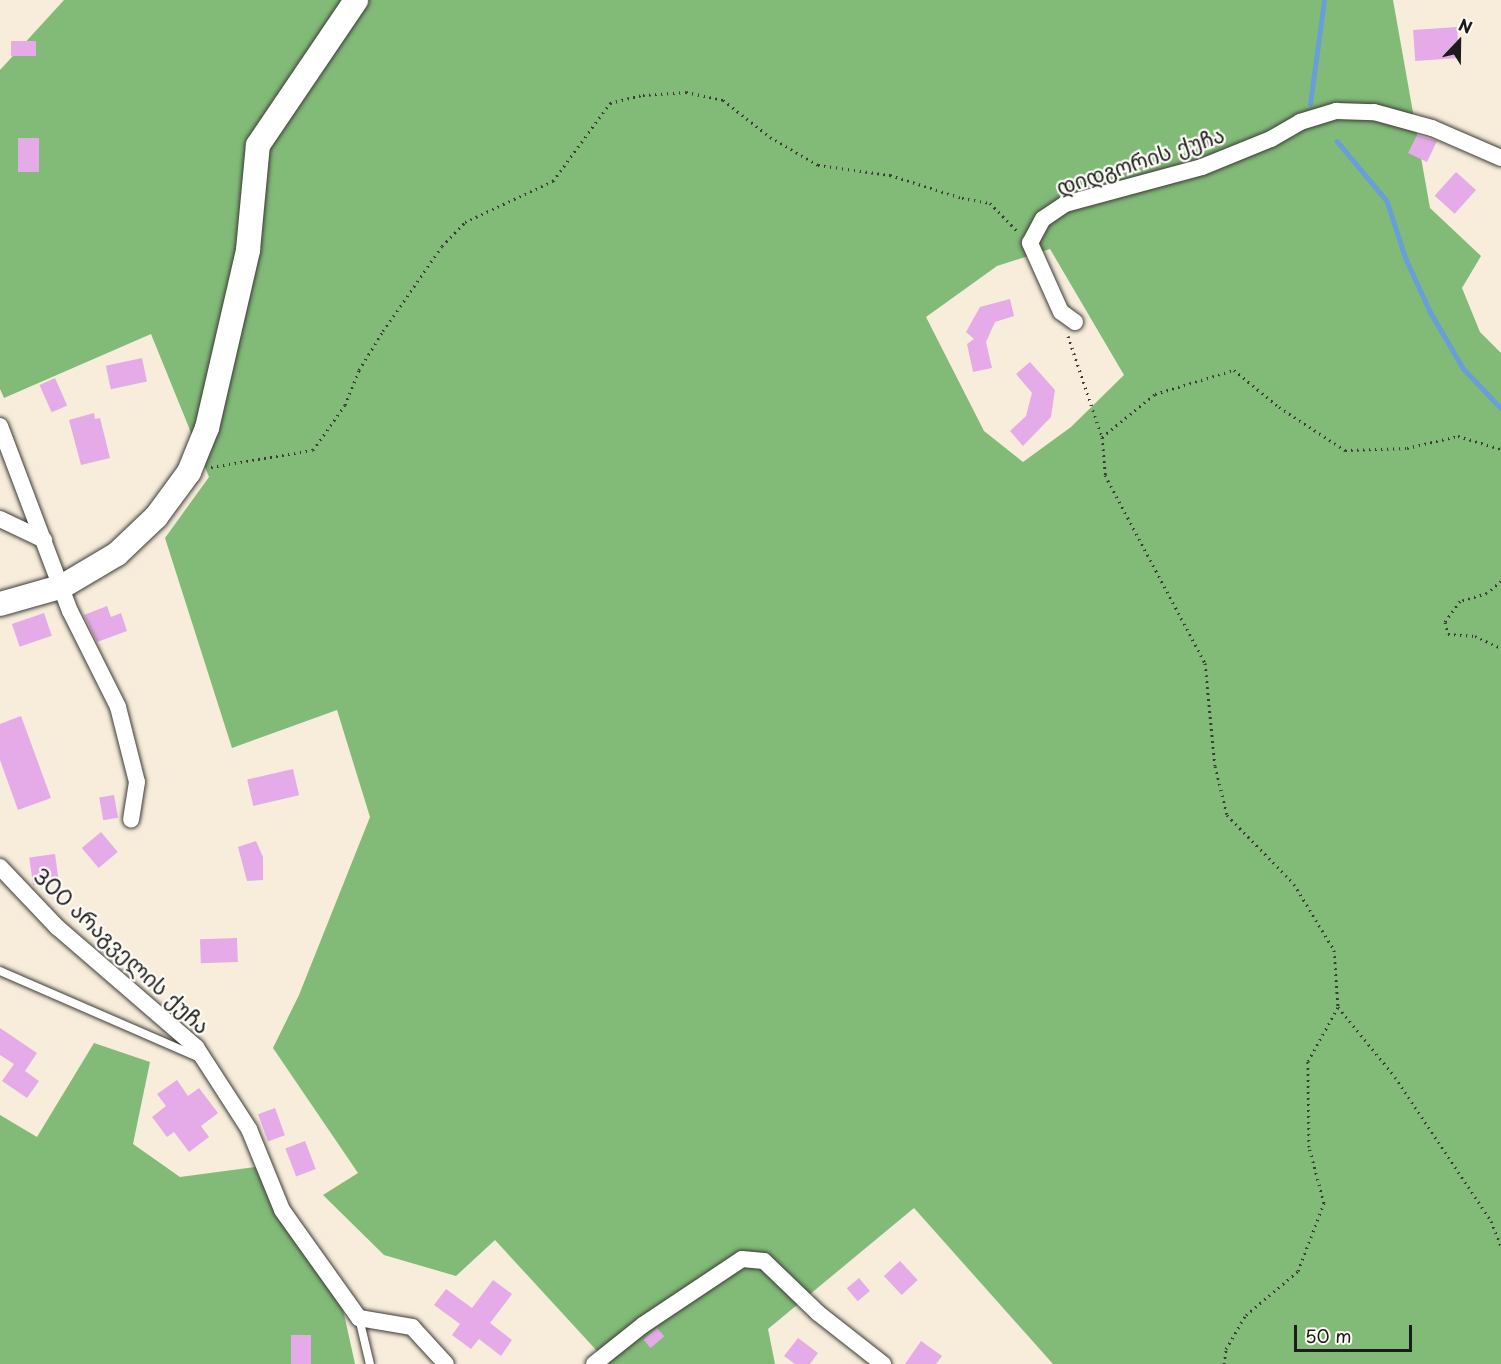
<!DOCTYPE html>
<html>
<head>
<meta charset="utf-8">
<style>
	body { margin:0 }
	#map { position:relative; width:1501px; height:1364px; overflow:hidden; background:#f7edda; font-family:"Playpen Sans","Noto Sans Georgian",sans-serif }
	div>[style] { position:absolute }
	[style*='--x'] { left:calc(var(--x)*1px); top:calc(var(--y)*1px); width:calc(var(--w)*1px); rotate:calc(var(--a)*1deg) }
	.forest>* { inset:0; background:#82bb78 }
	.stream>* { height:4.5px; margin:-2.25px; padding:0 2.25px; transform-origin:2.25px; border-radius:2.25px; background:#699fd6 }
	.building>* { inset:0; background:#e4abe8; transform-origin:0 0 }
	.path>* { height:3px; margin-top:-1.5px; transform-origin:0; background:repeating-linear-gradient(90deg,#3d3b38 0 1.5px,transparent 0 6px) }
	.roads { filter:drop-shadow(0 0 2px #3d3b38) drop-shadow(0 0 2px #3d3b38) }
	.lane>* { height:8px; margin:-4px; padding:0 4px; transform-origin:4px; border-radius:4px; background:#fff }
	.street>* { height:16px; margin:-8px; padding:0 8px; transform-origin:8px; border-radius:8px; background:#fff }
	.secondary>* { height:24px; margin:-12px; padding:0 12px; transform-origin:12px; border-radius:12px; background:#fff }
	span { translate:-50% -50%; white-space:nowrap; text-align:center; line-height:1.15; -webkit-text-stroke:4.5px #fdfcf7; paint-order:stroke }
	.street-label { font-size:21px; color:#1c1c1c }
	.north { position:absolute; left:1429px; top:12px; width:60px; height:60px; -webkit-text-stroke:4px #fdfcf7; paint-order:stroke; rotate:22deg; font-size:16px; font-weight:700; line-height:24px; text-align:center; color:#1c1c1c }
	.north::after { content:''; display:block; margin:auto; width:21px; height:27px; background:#1c1c1c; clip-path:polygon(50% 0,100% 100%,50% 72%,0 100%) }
	.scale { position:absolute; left:1294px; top:1325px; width:118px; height:27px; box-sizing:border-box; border:3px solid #1c1c1c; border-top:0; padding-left:8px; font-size:18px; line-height:21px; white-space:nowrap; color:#1c1c1c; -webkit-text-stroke:4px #fdfcf7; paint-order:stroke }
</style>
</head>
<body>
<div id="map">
	<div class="forest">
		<div style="clip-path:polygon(evenodd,64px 0,1393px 0,1430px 208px,1481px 256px,1462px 288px,1480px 332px,1501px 353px,1501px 1364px,1053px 1364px,914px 1208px,768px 1329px,775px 1364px,609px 1364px,495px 1240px,456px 1276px,384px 1255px,323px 1195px,358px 1173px,273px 1048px,299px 995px,370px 817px,337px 710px,232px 748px,165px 538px,209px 477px,151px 334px,4px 398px,0 389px,0 70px,64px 0,1050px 249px,1124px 375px,1071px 427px,1023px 462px,984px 431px,926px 317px,997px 266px,1050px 249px)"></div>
		<div style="clip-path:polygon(94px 1043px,150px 1062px,133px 1144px,180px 1177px,255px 1167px,339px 1291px,355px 1364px,0 1364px,0 1115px,37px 1137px)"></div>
	</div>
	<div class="stream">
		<div style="--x:1310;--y:104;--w:105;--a:-82.3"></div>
		<div style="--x:1337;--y:141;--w:78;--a:50.2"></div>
		<div style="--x:1387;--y:201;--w:61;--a:71.9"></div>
		<div style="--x:1406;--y:259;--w:60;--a:65.2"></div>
		<div style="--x:1431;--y:313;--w:64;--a:59.8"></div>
		<div style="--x:1463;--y:368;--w:55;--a:46.5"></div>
	</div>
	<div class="building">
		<div style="left:1457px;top:27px;width:31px;height:44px;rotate:86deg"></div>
		<div style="left:36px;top:41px;width:15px;height:25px;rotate:90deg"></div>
		<div style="clip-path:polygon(1417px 135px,1437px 141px,1427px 162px,1408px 153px)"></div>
		<div style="left:18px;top:138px;width:21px;height:34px"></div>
		<div style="left:1456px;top:172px;width:27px;height:32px;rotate:42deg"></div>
		<div style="clip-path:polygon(1010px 299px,1014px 316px,995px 322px,986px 342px,992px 368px,973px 372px,967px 344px,974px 339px,966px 332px,980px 307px)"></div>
		<div style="left:142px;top:358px;width:24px;height:37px;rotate:78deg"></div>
		<div style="clip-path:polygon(1030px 362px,1055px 390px,1051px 417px,1023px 446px,1010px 431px,1026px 416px,1032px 393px,1016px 374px)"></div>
		<div style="left:55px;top:378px;width:30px;height:17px;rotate:66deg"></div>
		<div style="clip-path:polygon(94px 413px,95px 419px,100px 418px,110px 458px,81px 465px,69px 420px)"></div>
		<div style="clip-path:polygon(107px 606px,111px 617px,121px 613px,127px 631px,97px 642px,84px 615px)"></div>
		<div style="left:44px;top:613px;width:24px;height:34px;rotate:71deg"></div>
		<div style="clip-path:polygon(21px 716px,51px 798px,18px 810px,0 760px,0 724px)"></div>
		<div style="left:293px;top:769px;width:27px;height:47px;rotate:77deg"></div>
		<div style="left:114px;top:795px;width:23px;height:15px;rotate:80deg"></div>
		<div style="left:101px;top:832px;width:26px;height:25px;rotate:50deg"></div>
		<div style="clip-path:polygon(256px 841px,263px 857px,263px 880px,247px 881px,238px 847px)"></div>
		<div style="left:55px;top:854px;width:28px;height:26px;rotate:82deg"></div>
		<div style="left:237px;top:938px;width:24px;height:37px;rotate:88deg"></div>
		<div style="clip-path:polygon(0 1028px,37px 1053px,25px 1071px,39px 1081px,27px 1098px,2px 1081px,14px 1064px,0 1055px)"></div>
		<div style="clip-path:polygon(177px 1080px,188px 1096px,199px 1088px,218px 1113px,201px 1126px,209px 1137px,189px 1152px,174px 1132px,167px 1137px,152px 1117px,166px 1106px,157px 1094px)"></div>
		<div style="left:275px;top:1108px;width:29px;height:18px;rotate:70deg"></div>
		<div style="left:305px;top:1141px;width:30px;height:21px;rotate:69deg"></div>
		<div style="left:900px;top:1261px;width:26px;height:22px;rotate:47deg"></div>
		<div style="left:859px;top:1278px;width:17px;height:16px;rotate:50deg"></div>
		<div style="clip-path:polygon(493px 1280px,512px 1294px,490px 1323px,512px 1340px,501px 1356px,479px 1339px,471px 1349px,452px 1335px,460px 1324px,434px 1305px,446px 1289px,472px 1308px)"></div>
		<div style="left:657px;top:1328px;width:11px;height:18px;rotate:49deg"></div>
		<div style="left:291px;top:1335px;width:20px;height:29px"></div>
		<div style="clip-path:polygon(798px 1338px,818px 1353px,810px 1364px,795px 1364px,784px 1356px)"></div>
		<div style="clip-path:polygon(921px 1341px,942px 1356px,936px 1364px,905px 1364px)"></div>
	</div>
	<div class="path">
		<div style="--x:1068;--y:336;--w:107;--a:71.4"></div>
		<div style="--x:1102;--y:437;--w:38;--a:85"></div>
		<div style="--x:1105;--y:475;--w:213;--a:62"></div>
		<div style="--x:1205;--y:663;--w:103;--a:84.5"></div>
		<div style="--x:1215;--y:766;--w:50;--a:76.2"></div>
		<div style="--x:1227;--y:815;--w:96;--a:45.8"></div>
		<div style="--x:1294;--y:884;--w:77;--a:58.8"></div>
		<div style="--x:1334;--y:950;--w:57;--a:86"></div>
		<div style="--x:1338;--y:1007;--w:90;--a:50.8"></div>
		<div style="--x:1395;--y:1077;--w:173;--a:56.3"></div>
		<div style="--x:1491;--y:1221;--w:27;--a:68"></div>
		<div style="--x:1102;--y:437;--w:68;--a:-39.1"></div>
		<div style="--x:1155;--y:394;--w:83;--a:-16.9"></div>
		<div style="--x:1234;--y:370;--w:58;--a:39.4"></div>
		<div style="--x:1279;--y:407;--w:79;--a:33.1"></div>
		<div style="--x:1345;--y:450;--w:62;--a:-1.8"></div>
		<div style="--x:1407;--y:448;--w:52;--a:-13.2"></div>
		<div style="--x:1458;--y:436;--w:45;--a:16.8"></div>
		<div style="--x:211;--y:467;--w:103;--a:-9.5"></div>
		<div style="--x:313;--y:450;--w:55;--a:-54.6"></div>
		<div style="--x:345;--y:405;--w:38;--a:-68"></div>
		<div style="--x:359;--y:370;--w:46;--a:-58.4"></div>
		<div style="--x:383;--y:331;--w:103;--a:-55.2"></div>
		<div style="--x:442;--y:246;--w:33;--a:-46"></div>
		<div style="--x:465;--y:222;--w:97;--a:-25"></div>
		<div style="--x:553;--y:181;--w:97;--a:-53.8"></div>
		<div style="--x:610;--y:103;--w:34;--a:-14"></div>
		<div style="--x:643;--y:95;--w:43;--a:-4"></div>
		<div style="--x:686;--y:92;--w:38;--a:12"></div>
		<div style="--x:723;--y:100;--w:60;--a:38.2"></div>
		<div style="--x:770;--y:137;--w:56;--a:30.3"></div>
		<div style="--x:818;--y:165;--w:73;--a:7.9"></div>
		<div style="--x:890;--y:175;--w:76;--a:17.7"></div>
		<div style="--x:962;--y:198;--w:28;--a:10"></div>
		<div style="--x:990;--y:203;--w:40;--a:46"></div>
		<div style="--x:1501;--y:581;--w:18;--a:139"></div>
		<div style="--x:1487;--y:593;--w:28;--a:163"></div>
		<div style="--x:1460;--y:601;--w:26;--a:126"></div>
		<div style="--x:1445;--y:622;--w:12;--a:76"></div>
		<div style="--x:1448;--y:634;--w:27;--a:4"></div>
		<div style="--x:1475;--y:636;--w:29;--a:25"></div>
		<div style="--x:1224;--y:1364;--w:15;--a:-82"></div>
		<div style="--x:1226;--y:1349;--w:39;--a:-60"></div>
		<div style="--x:1246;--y:1315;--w:68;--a:-40.2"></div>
		<div style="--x:1298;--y:1271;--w:73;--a:-69.1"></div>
		<div style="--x:1324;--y:1203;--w:58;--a:-105"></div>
		<div style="--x:1309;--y:1147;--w:86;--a:-90.7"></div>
		<div style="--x:1308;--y:1061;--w:62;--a:-60.9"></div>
	</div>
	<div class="roads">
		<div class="lane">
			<div style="--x:0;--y:971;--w:218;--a:23.5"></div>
			<div style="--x:359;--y:1318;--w:47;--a:76.6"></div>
		</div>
		<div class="street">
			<div style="--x:1075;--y:322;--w:17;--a:-144"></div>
			<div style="--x:1061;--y:312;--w:76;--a:-114.2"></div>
			<div style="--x:1030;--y:243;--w:27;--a:-62"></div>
			<div style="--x:1043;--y:219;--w:27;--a:-34"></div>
			<div style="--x:1065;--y:204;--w:142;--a:-15.1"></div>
			<div style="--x:1202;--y:167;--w:74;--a:-22.1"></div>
			<div style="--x:1271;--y:139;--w:34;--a:-30"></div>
			<div style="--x:1300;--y:122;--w:38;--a:-17"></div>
			<div style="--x:1336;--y:111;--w:38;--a:2"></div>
			<div style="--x:1374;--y:112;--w:60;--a:15.4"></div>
			<div style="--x:1432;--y:128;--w:75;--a:23.5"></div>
			<div style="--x:0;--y:426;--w:198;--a:69.3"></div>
			<div style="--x:70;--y:611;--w:107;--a:63.4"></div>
			<div style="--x:118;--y:707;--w:77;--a:75.8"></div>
			<div style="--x:137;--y:782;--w:38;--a:99"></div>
			<div style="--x:0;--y:519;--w:49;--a:25.5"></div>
			<div style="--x:0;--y:867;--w:83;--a:46.5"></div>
			<div style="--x:57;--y:927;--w:184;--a:40.8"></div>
			<div style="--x:196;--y:1047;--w:98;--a:57.1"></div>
			<div style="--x:249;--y:1129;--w:87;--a:67.8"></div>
			<div style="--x:282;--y:1210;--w:133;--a:54.5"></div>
			<div style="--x:359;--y:1318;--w:54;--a:9.6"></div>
			<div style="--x:412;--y:1327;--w:50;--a:47.4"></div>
			<div style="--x:594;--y:1364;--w:63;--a:-38.5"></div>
			<div style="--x:643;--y:1325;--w:119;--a:-33.7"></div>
			<div style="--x:742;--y:1259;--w:22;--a:5"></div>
			<div style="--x:764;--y:1261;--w:75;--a:43.9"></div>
			<div style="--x:818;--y:1313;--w:83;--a:38.1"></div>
		</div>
		<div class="secondary">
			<div style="--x:0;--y:604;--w:66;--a:-15.9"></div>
			<div style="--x:63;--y:586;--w:63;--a:-30.7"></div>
			<div style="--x:117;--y:554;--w:54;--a:-43.5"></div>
			<div style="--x:156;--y:517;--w:56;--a:-53.7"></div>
			<div style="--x:189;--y:472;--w:48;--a:-67.8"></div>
			<div style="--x:207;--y:428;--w:183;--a:-77"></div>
			<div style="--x:248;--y:250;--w:105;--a:-84.6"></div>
			<div style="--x:258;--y:145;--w:175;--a:-55.9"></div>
		</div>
	</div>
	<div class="street-label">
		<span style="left:1140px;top:160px;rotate:-18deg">დიდგორის ქუჩა</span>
		<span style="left:122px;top:950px;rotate:43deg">300 არაგველის ქუჩა</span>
	</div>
	<div class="north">N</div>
	<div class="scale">50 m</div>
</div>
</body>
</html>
